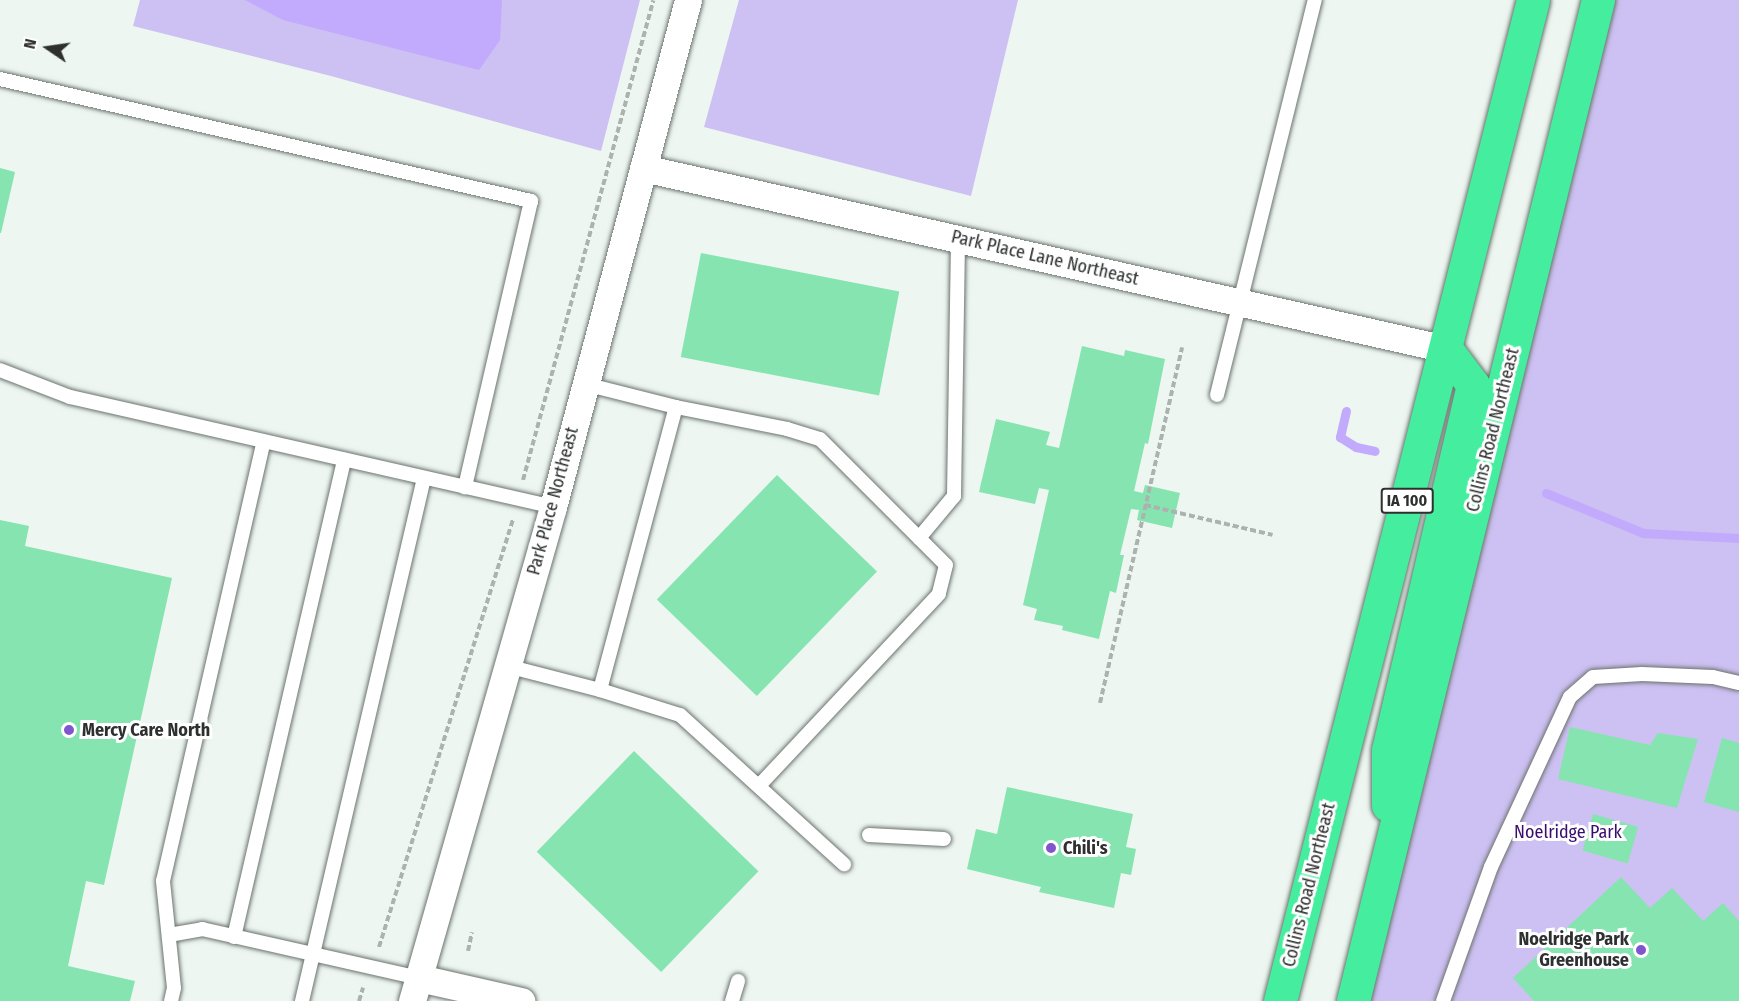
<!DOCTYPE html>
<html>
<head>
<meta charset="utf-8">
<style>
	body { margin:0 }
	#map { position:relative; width:1739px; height:1001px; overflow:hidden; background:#edf6f0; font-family:"Fira Sans Condensed",sans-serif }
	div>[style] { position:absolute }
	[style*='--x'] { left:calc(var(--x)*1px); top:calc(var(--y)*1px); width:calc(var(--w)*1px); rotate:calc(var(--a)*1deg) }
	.green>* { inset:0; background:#cdc0f2 }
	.water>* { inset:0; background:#c2aafc }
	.stream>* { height:9px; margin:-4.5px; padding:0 4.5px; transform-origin:4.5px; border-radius:4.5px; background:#c2aafc }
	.building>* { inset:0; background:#86e4b0; transform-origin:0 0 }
	.path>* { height:4px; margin-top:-2px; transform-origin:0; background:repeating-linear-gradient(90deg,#acb3af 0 6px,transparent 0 9px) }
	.roads { filter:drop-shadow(0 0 2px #6c736f) drop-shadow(0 0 2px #6c736f) }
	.lane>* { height:14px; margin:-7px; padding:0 7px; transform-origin:7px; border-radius:7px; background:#fff }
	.street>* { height:27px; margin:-13.5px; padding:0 13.5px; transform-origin:13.5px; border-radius:13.5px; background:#fff }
	.highway>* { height:33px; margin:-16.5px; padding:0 16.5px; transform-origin:16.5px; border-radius:16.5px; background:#45ee9f }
	.dots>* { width:16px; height:16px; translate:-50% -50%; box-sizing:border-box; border:3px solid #fff; border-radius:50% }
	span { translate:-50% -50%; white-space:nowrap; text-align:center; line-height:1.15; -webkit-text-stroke:6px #fff; paint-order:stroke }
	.shield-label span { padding:2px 4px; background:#fff; border:2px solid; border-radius:4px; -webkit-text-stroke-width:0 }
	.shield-label { font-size:16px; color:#2d302e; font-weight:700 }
	.street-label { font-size:18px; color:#2d302e }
	.poi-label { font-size:18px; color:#2d302e; font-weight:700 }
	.left { translate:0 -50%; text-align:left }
	.right { translate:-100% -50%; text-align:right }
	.park-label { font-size:18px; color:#390d6d }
	.north { position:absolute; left:18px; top:18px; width:60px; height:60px; -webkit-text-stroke:4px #fff; paint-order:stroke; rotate:283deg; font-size:16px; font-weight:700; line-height:24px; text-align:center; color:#2d302e }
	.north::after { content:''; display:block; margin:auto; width:21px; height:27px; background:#2d302e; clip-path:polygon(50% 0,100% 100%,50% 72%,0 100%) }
</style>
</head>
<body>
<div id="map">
	<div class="green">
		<div style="clip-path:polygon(140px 0,640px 0,601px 151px,331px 76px,133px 26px)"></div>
		<div style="clip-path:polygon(739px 0,1018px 0,971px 196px,704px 127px)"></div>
		<div style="clip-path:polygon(1598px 0,1739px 0,1739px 1001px,1353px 1001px)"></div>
	</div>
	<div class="water">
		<div style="clip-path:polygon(245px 0,502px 0,500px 40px,479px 70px,283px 20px)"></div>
	</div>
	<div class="stream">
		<div style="--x:1346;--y:411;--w:27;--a:103"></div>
		<div style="--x:1340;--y:437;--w:19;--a:32"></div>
		<div style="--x:1356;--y:447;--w:19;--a:12"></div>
		<div style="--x:1546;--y:493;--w:105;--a:22.4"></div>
		<div style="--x:1643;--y:533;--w:96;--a:3"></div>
	</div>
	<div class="building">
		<div style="clip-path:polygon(0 168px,15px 172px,1px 233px,0 233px)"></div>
		<div style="left:701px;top:253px;width:202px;height:106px;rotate:11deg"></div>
		<div style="clip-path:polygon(1082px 346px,1124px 356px,1125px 350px,1165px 359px,1148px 444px,1145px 443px,1134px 491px,1143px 493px,1145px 485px,1180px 493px,1172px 528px,1137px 520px,1139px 510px,1131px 509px,1120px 555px,1124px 555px,1116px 593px,1110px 591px,1099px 639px,1062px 630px,1063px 626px,1034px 620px,1037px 609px,1023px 605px,1049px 490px,1039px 488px,1035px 504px,979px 492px,996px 419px,1050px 432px,1046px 445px,1059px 448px)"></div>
		<div style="left:777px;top:475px;width:139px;height:173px;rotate:44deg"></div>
		<div style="clip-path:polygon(0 520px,29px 526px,25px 546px,172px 578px,104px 885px,86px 881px,68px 966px,135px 981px,130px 1001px,0 1001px)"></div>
		<div style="clip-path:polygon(1570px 727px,1650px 745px,1658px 733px,1698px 739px,1677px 808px,1558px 779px)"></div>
		<div style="clip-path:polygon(1722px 738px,1739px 743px,1739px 812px,1704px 802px)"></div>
		<div style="left:634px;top:751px;width:173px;height:140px;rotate:44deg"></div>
		<div style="clip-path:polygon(1007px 787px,1133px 814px,1126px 847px,1136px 849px,1131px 875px,1121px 873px,1114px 908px,1039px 892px,1041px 887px,967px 869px,976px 829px,997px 834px)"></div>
		<div style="left:1593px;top:814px;width:47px;height:38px;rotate:16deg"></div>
		<div style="clip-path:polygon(1621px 877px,1650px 908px,1672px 888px,1703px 921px,1723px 903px,1739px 921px,1739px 1001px,1534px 1001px,1513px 978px)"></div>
	</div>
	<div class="path">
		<div style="--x:523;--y:480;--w:497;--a:-74.8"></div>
		<div style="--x:1145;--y:505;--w:131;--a:13.2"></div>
		<div style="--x:1100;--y:703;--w:365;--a:-77"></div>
		<div style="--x:379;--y:947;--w:448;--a:-72.6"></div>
		<div style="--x:468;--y:951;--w:19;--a:-78"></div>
		<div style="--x:359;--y:1001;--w:14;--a:-73"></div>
	</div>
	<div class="roads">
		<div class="lane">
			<div style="--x:0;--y:79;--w:545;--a:12.94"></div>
			<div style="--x:531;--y:201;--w:294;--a:103"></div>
			<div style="--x:0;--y:370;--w:75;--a:21.1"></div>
			<div style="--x:70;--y:397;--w:495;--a:12.8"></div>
			<div style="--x:1217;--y:395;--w:407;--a:-76.1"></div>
			<div style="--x:676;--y:407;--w:113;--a:11.2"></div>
			<div style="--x:787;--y:429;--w:34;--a:17"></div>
			<div style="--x:820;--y:439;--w:178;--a:45"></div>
			<div style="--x:946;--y:565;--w:30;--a:104"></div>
			<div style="--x:939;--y:594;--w:263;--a:133.2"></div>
			<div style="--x:919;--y:538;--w:55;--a:-50.2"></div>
			<div style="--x:954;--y:496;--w:257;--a:-89.1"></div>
			<div style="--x:507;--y:666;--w:96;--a:14.5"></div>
			<div style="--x:600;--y:690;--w:293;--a:-75"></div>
			<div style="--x:676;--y:407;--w:94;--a:-165.8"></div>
			<div style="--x:600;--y:690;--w:84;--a:17.4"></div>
			<div style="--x:680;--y:715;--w:222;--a:42.3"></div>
			<div style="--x:869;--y:835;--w:75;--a:3.1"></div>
			<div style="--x:169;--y:935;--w:34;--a:-10"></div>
			<div style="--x:202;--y:929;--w:222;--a:12.7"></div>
			<div style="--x:234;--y:937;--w:490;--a:-77"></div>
			<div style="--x:171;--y:1001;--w:13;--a:-77"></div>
			<div style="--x:174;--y:988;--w:108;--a:-95.9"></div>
			<div style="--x:163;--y:881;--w:451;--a:-77.1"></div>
			<div style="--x:302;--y:1001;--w:537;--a:-76.87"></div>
			<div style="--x:732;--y:1001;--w:21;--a:-73"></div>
			<div style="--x:1443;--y:1001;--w:142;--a:-70.3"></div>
			<div style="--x:1491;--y:867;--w:187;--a:-65.1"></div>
			<div style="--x:1570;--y:697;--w:30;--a:-41"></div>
			<div style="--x:1593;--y:677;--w:49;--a:-3.5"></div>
			<div style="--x:1642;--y:674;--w:71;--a:2.4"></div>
			<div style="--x:1713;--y:677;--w:27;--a:13"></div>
		</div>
		<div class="street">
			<div style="--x:643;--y:168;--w:823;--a:12.7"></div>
			<div style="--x:419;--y:978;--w:105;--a:12.7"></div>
			<div style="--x:412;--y:1001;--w:514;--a:-74.07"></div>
			<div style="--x:553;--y:507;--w:525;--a:-75.09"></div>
		</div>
		<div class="highway">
			<div style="--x:1388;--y:805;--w:55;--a:-90"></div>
			<div style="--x:1388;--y:750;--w:375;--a:-76.9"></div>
			<div style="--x:1473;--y:385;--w:45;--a:-126.9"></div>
			<div style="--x:1280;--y:1001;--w:1032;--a:-75.82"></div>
			<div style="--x:1353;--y:1001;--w:1031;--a:-76.25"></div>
		</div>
	</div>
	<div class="dots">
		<div style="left:69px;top:730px;background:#8155ce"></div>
		<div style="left:1051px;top:848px;background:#8155ce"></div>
		<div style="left:1641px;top:950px;background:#8155ce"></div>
	</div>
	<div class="shield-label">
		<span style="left:1407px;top:501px">IA 100</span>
	</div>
	<div class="street-label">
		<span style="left:1045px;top:258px;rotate:13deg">Park Place Lane Northeast</span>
		<span style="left:1493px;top:430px;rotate:-76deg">Collins Road Northeast</span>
		<span style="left:553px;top:501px;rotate:-75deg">Park Place Northeast</span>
		<span style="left:1309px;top:885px;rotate:-76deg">Collins Road Northeast</span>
	</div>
	<div class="poi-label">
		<span class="left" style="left:82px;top:730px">Mercy Care North</span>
		<span class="left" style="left:1063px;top:848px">Chili's</span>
		<span class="right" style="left:1629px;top:950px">Noelridge Park<br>Greenhouse</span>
	</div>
	<div class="park-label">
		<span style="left:1568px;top:832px">Noelridge Park</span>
	</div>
	<div class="north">N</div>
</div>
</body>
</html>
